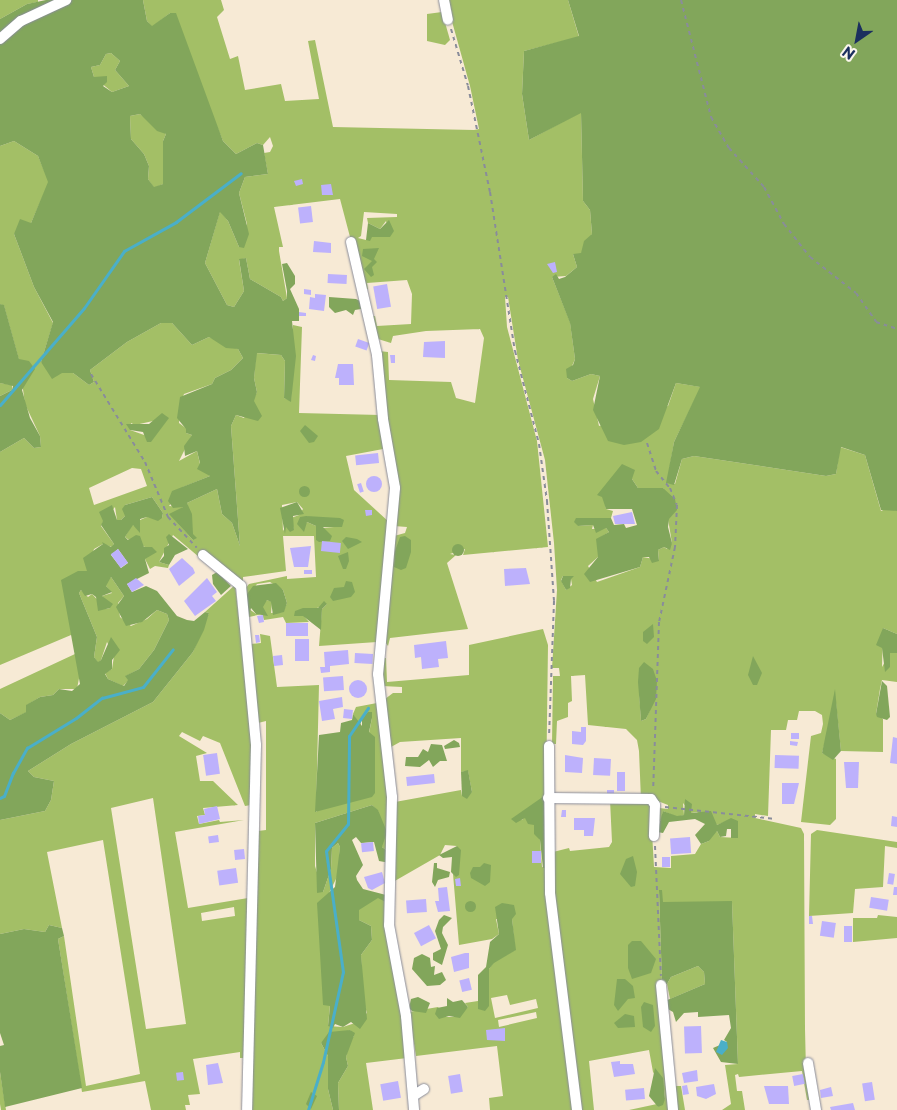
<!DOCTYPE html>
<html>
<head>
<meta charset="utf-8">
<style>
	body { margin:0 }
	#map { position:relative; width:897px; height:1110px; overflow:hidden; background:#f7ead5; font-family:"Playpen Sans",sans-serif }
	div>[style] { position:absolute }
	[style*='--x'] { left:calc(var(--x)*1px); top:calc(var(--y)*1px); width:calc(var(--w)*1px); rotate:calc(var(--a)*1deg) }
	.green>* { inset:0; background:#a3bf66 }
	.forest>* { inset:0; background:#82a65b }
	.round { border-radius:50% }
	.water>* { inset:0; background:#4aafc9 }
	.stream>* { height:3px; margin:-1.5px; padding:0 1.5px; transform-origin:1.5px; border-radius:1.5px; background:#4aafc9 }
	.building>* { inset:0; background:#bdb1fc; transform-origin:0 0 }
	.path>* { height:2px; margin-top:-1px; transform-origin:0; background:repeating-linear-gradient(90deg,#898c9a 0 4px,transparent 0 8px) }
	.roads { filter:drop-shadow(0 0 1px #898c9a) drop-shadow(0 0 1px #898c9a) }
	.minor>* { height:10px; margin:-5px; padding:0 5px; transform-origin:5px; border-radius:5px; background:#fff }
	span { translate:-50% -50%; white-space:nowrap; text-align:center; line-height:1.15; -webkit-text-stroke:5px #fbf7ec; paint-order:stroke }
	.north { position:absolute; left:832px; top:15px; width:50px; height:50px; -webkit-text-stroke:4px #fbf7ec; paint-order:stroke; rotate:213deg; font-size:14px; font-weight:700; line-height:20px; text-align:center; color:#1b2f5e }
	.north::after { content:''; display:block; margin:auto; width:18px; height:22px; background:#1b2f5e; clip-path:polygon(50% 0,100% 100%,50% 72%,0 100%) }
</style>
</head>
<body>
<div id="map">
	<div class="green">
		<div style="clip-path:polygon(0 0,38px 0,38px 2px,27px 4px,0 19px)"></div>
		<div style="clip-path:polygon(evenodd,143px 0,221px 0,224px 10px,217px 17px,230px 59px,238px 56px,245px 90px,281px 84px,285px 101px,319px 99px,308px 41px,315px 40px,333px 127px,474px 130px,479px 129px,470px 86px,446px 0,568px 0,579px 37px,524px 51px,522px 94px,529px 140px,581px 112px,583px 201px,590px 210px,592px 234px,581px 254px,573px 254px,577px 267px,566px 276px,552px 277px,570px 322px,575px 359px,567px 378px,572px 381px,591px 374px,600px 376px,593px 399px,599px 426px,668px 406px,676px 383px,701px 387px,674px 442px,667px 483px,675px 484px,682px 459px,694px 456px,826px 476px,836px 474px,840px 447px,865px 455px,881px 511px,888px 508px,897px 511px,897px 634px,883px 628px,882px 667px,890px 653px,897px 653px,897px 682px,882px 680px,880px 689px,876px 714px,883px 719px,883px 752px,841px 751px,836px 703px,822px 753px,836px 759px,836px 819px,830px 825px,801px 822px,811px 736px,821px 733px,823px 724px,822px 715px,815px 711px,799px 711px,797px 720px,788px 720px,786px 730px,771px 730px,768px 816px,755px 814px,755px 818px,801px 828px,804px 834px,805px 1029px,806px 1071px,812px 1100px,807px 1100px,802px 1071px,739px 1077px,738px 1074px,735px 1075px,737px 1091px,742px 1091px,745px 1110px,722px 1110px,731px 1104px,725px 1065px,738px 1064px,732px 902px,662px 902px,659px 890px,662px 983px,658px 997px,670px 1110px,629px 1110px,657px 1104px,658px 1107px,665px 1099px,664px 1089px,653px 1072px,649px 1050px,589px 1061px,594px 1110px,580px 1110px,556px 939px,553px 852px,569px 848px,570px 851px,609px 847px,612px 842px,610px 800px,641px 800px,639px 751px,637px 740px,626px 729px,588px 725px,585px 675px,571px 676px,572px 701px,568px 703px,568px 717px,557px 721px,556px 744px,552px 744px,553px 676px,560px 676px,559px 668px,552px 668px,557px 590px,554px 543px,545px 460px,518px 360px,508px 297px,505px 297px,507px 327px,537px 441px,548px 547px,463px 555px,465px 549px,450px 554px,456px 555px,447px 563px,468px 629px,390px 638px,388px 646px,383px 639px,394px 536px,405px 533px,407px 527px,394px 526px,379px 351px,388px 352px,389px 380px,451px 382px,456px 398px,475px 403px,484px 338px,480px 329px,426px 331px,393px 336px,391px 343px,378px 339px,371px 316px,375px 316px,377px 326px,411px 324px,412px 294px,407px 280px,367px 283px,368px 289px,364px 290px,340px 199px,274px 207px,283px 247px,279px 247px,279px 251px,287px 298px,283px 301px,281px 297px,250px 279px,246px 258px,239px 260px,244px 291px,234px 307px,227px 305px,205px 263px,220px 211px,228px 221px,239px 247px,247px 224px,239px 193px,245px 177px,268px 174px,264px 153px,270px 152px,273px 146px,270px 137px,263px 145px,257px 143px,236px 154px,223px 141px,170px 13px,152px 27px,147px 21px,143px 0,364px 212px,397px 214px,397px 217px,367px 218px,368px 223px,380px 229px,386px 221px,390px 237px,371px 237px,366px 240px,358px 238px,361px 236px,364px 212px,143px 0,632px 479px,638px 488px,663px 488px,676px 510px,668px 519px,672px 543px,667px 549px,664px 547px,658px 550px,659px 560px,643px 557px,640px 567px,597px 582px,588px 566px,598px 557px,601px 537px,609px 532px,606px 528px,592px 529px,593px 525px,578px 526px,577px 518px,611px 518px,613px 511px,606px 509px,603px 489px,632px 479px,143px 0,563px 576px,571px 579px,572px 585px,566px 590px,561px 580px,563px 576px,143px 0,639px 691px,650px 710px,646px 719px,641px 721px,639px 691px,143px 0,650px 798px,668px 805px,668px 809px,659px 808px,658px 823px,662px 819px,663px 811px,677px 817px,684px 815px,683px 803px,691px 813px,697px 812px,717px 825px,727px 821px,738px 838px,720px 837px,717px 831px,711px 834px,709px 841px,701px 844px,695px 854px,671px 856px,671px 868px,654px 867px,650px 798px)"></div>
		<div style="clip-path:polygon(442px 12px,450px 40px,445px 45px,427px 41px,427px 14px)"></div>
		<div style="clip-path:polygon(111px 53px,120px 61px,115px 70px,129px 86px,112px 92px,94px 77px,91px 67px,100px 65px,106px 54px)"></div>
		<div style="clip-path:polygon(140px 114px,166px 134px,163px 141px,163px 184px,154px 188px,148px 179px,149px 166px,144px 154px,131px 139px,130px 116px)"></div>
		<div style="clip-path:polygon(evenodd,14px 141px,38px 156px,49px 182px,31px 223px,14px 234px,34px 287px,53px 323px,41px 362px,62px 373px,73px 373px,89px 385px,94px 382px,90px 370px,127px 342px,161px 323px,172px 323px,192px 345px,209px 337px,238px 349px,243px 358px,231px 370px,215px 378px,212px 384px,184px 394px,180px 404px,179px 423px,187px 429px,186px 433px,192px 435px,179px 461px,197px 451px,200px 464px,210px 476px,183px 487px,169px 506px,183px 507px,176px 513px,175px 520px,193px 540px,187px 503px,217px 489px,222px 514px,232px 523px,240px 546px,231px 426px,236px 415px,244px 418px,257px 392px,254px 378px,256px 353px,281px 355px,285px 361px,284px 398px,291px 401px,293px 325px,302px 327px,299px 413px,380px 415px,383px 449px,346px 456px,354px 490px,389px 522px,377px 642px,319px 646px,322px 609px,327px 604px,312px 610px,303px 608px,303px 615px,309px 622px,286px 623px,283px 617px,264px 620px,262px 614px,249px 617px,249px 609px,256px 614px,263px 613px,263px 603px,267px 600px,272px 602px,271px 613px,283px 612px,287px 603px,283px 590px,270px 582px,257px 584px,248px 595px,248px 624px,245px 589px,249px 584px,287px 576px,287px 579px,316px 577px,314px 536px,283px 536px,286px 571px,243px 577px,243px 581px,199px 557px,173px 535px,159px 562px,169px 565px,168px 568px,155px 566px,150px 569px,145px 559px,146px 548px,133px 538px,129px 540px,125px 537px,132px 525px,140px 526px,140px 520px,147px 517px,162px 518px,163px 513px,152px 497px,125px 505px,125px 516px,121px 520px,117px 520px,115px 507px,103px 522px,101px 526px,114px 544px,112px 547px,103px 544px,94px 549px,87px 571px,71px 577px,71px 635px,0 665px,0 452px,24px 438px,34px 448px,41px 447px,40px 436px,25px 404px,19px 360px,4px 306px,0 304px,0 146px,14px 141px,153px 421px,155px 435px,147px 436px,130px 430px,131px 423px,135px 425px,153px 421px,14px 141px,132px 468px,141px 469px,147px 486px,94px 505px,89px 488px,132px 468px,14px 141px,297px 502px,303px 509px,299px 515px,291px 518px,294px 530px,286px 526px,283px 531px,282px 505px,297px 502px,14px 141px,306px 516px,334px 527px,322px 528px,330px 541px,316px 540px,316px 526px,307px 522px,305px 524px,306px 516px)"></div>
		<div style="clip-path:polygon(0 383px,12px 385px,12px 390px,0 396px)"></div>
		<div style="clip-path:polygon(111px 577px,124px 596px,118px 603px,120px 617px,131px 626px,147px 619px,157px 610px,167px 614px,169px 620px,154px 650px,139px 669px,126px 676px,129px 680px,123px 686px,108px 679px,105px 673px,112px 669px,114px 656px,107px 642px,101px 660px,98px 663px,94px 657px,97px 637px,79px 593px,81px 590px,88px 597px,92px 594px,106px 609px,110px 608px,102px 596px,112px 593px,106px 586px,106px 581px)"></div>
		<div style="clip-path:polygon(evenodd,235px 585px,253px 735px,251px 805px,245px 806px,220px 743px,203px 736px,200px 741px,182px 732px,179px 736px,207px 753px,196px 756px,200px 781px,213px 781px,238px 805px,203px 808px,205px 815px,197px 816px,199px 824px,219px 820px,220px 822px,244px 820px,175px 832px,188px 908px,248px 898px,245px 1058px,240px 1058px,240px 1052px,193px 1059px,200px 1094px,188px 1095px,190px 1105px,185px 1105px,186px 1110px,151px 1110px,145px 1081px,82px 1092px,58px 939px,64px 936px,86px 1086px,140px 1074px,103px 840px,47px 852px,62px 928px,49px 925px,45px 932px,24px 929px,0 934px,0 820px,45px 811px,51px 800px,54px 781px,34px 777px,28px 771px,71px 744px,153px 702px,193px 652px,209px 613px,205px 612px,235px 585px,153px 798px,186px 1024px,146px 1029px,111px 808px,153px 798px,235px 585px,234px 907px,235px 916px,202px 921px,201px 913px,234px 907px)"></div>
		<div style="clip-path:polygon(evenodd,543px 629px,548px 645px,546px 797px,515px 818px,522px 820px,525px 817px,535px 825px,540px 840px,542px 867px,547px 868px,574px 1110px,490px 1110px,489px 1098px,503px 1096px,497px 1046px,416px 1056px,409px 1012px,438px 1007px,446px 1017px,454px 1017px,468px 1007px,465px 1003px,478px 1001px,479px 1009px,489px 997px,489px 969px,494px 962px,515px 950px,512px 919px,496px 919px,499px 934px,492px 939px,459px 945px,453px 874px,459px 875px,457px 846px,445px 845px,440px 855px,393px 882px,395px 802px,461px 790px,462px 796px,472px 792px,468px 771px,461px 772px,461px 738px,400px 742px,391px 747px,385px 699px,393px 693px,402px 693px,402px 687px,382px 686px,383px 658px,386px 658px,387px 682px,469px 675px,469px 645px,543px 629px,507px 995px,510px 1005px,536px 999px,538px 1008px,495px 1018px,491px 998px,507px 995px,543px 629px,536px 1012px,537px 1018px,499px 1027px,498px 1020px,536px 1012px)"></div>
		<div style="clip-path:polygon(evenodd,260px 634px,270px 636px,277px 687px,319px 685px,316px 812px,375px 767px,375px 738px,369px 733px,372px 718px,362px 719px,360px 726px,353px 714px,356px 707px,377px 703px,385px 734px,390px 853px,382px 847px,383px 828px,378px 811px,372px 805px,315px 823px,315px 866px,323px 892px,331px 869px,332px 848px,338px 843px,340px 847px,338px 875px,328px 895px,323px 1005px,330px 1005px,328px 1026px,343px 1027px,355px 1023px,367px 1013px,363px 1000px,361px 955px,372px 940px,371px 926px,359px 920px,359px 909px,378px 897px,387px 903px,407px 1058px,366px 1063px,373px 1110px,339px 1110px,338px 1083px,348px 1066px,346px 1057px,350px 1040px,354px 1036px,350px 1030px,321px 1043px,328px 1056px,328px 1089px,333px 1110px,250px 1110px,254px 873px,250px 644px,261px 643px,260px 634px,266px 721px,266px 830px,258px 831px,258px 723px,266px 721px)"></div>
		<div style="clip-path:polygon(75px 654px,80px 673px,77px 689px,59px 689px,53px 695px,40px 697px,27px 705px,27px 712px,10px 720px,0 713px,0 689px)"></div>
		<div style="clip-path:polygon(817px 830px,897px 842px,897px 848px,885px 846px,883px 887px,855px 889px,853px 913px,809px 916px,811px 834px)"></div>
		<div style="clip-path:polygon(878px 915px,897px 917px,897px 938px,853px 942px,853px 918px,877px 918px)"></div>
		<div style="clip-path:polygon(698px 966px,704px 972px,705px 984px,670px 999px,667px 984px,671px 977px)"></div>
		<div style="clip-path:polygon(0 1072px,6px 1110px,1px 1110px,0 1104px)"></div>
		<div style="clip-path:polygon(676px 1086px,681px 1086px,685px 1110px,676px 1110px)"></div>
	</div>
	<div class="forest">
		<div style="clip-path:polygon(evenodd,46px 0,143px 0,147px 21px,152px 26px,170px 13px,176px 13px,223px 141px,236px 154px,257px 143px,263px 145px,268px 174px,245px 177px,239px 193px,249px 234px,244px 248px,239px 247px,228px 221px,220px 212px,205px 263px,227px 305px,234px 307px,244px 291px,239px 259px,246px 258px,250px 279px,281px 297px,283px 301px,287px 298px,287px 291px,282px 264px,287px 263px,295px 276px,295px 284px,290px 289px,299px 309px,299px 321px,292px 321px,296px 356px,291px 402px,284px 398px,285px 361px,281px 355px,257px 353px,254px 378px,257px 392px,254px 401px,262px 416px,258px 421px,236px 415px,231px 426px,240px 546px,232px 523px,222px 514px,217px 489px,187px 503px,192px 514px,193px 534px,197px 538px,193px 540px,169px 514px,183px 507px,173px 508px,168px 501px,172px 491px,210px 476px,197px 469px,200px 463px,197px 451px,185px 456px,184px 446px,192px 435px,186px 433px,186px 429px,177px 418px,180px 397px,212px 384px,215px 378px,231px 370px,243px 358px,238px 349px,226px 348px,209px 337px,192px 345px,172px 323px,161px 323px,127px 342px,90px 370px,94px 382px,89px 385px,73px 373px,62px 373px,52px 379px,41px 362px,53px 322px,34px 287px,14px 234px,20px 219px,31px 223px,48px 182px,38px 156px,14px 141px,0 146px,0 19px,27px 4px,46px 0,111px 53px,120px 61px,115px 70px,129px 86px,112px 92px,103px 86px,107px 82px,107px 76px,94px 77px,91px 67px,100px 65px,106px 54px,111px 53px,46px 0,140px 114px,157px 131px,166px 134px,163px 141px,163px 184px,154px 187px,148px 179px,149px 166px,144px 154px,131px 139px,130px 116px,140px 114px)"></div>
		<div style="clip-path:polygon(568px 0,897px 0,897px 511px,881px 510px,865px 455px,841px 447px,836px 474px,826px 476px,694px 456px,682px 459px,674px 485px,666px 483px,674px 442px,700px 387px,676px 383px,659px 429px,641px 442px,624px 445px,608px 441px,593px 410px,600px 376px,591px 374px,572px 381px,567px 378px,566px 369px,573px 365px,575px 359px,570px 323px,552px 277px,556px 274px,559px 279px,565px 277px,577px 267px,573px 254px,581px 253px,584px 241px,592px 234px,590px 210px,583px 201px,581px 113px,529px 140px,522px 94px,524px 51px,579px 36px)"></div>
		<div style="clip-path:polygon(389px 220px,394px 231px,390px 237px,372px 237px,370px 241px,366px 240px,368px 223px,380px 229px)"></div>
		<div style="clip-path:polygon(379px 248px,374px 259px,377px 262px,372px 267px,374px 275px,371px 277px,364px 269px,372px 261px,362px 256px,363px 249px)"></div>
		<div style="clip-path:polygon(329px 297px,356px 299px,360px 301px,361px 309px,355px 310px,353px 315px,346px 310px,335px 313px,329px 307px)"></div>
		<div style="clip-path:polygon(0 304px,4px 305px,19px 359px,29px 361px,35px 369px,22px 390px,30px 418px,40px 436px,41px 447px,34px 448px,24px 438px,0 452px,0 396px,12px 390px,13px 386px,0 383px)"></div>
		<div style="clip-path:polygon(162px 413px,169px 418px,151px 442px,147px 442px,143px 432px,130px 430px,126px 424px,149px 424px)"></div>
		<div style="clip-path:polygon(305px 425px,318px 436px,314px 442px,309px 443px,300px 431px)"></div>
		<div style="clip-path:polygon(622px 464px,635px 470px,632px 479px,638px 488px,663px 488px,675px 499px,677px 510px,669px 519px,668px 527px,672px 543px,670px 550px,664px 547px,658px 550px,659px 561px,652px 563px,649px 557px,643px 557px,640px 567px,590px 582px,584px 574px,598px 557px,596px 539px,609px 532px,606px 528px,596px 533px,593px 525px,578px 526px,574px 522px,576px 518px,611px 518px,614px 525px,624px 524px,626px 528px,637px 525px,632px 509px,606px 509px,602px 497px,597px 495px)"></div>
		<div class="round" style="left:298.5px;top:485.5px;width:11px;height:11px"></div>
		<div style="clip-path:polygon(evenodd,152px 497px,163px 513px,162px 518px,158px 521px,147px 517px,140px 519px,140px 533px,133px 525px,125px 537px,128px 540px,136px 535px,140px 536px,144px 547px,152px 547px,157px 552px,145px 559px,149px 573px,127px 584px,132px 592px,146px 586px,157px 591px,177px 616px,187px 620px,194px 621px,205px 612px,209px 613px,204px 630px,193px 652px,153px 702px,71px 744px,28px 771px,34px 777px,54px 781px,51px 800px,45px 811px,0 820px,0 713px,10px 720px,26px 712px,26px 705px,40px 697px,53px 695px,59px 689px,72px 691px,80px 684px,61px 580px,78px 571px,87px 571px,83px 558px,103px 544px,102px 542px,111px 547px,114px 544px,101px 525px,103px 521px,99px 512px,112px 505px,117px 520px,121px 520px,125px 516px,122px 509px,125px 505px,152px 497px,118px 549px,128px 563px,121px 568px,111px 555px,118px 549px,152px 497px,111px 577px,124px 596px,116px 607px,126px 626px,142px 622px,157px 610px,167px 614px,169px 620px,154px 650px,139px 669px,125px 676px,128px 680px,124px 686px,108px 679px,105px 674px,112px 669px,112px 660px,120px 650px,111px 637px,101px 660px,98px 662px,94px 657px,97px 637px,79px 593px,81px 590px,85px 596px,92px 594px,96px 597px,98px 611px,110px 608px,113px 604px,102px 596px,112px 592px,106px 586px,111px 577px)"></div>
		<div style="clip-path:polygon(297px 502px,304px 514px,293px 516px,294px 530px,290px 532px,286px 527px,285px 534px,280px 508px)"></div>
		<div style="clip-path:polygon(306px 516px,340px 518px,344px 520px,342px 527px,323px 527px,332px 536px,330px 541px,319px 542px,316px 540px,316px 526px,307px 522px,304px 532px,297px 524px,300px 517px)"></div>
		<div style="clip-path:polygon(169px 534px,188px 549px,175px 555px,169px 565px,159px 562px,164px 556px,164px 548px,169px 545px,166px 537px)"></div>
		<div style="clip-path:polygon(405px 536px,411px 540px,411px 552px,406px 568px,401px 570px,394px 567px,395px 551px,400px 537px)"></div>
		<div style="clip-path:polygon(346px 537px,357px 539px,362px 542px,348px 549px,342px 541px)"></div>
		<div class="round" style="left:452px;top:544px;width:12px;height:12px"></div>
		<div style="clip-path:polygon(348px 552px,349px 561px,346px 569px,343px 569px,338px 556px)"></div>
		<div style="clip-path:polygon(217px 572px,231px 586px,221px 595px,213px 584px,212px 575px)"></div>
		<div style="clip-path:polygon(563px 576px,574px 576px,571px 579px,570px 588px,566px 590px,561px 581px)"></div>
		<div style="clip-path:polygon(346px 581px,352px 582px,355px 592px,351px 597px,333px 601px,330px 597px,334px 588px,344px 587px)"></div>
		<div style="clip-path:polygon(276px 583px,283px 590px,287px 603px,284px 612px,273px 615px,271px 602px,267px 600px,263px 607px,268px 616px,256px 614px,251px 608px,249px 617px,247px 616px,245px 597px,253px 586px)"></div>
		<div style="clip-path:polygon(324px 601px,327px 604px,322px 609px,321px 630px,303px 616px,294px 616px,295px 611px,303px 608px,318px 608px)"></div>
		<div style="clip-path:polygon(653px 624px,654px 637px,647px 644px,643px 641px,643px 632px)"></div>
		<div style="clip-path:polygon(883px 628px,897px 634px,897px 653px,890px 653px,890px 667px,885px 672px,882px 648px,876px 645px)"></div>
		<div style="clip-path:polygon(753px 656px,762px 673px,757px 685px,753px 685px,748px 675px)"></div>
		<div style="clip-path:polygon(644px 662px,653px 669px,657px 681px,656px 699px,646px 719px,641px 721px,638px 682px,639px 668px)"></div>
		<div style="clip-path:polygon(882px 681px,887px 686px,890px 717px,887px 720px,877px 717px,876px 714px)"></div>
		<div style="clip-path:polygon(835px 689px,841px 751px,833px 760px,822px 753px)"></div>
		<div style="clip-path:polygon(368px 712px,372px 712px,372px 718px,369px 732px,375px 737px,375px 793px,372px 797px,315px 812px,319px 735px,340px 732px,341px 723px,352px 720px,353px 714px,362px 726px,362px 719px)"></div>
		<div style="clip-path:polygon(454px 740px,459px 743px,460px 747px,445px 749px,444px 746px)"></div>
		<div style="clip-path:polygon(431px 744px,442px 745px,447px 761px,440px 761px,433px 767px,429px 760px,420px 767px,405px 766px,406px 757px,418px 757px,423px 749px,428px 752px)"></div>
		<div style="clip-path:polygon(468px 770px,472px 792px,467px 799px,462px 796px,461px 772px)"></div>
		<div style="clip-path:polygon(544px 796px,547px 868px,543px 868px,540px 840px,534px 834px,534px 825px,528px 824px,525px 818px,516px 823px,511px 819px)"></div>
		<div style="clip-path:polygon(685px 799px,692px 804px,691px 813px,711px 811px,717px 825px,731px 818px,738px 821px,738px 838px,731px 838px,731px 829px,727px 829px,726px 836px,720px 837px,717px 831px,709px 841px,701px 844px,695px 835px,705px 824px,695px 819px,669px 822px,663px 833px,657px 832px,663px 811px,677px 816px,684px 815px)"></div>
		<div style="clip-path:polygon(372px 805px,378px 810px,387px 832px,382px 847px,390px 853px,390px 863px,379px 861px,374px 842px,361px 843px,356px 837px,352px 840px,363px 865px,356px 876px,357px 880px,363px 889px,386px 895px,387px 903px,378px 898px,359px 910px,359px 920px,371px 926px,372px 940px,361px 955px,367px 1019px,360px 1029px,351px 1022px,343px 1027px,335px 1024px,333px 1028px,328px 1026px,330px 1006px,323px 1005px,317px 903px,335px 887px,340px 847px,338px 843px,332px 848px,331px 869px,323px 892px,317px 893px,315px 823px)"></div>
		<div style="clip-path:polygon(457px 846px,461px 850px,459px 875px,456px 877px,451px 872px,452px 857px,443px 858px,439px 855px)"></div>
		<div style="clip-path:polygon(633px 856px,637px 872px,635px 886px,631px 887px,620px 874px,626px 859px)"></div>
		<div style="clip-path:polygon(434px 863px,437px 863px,437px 868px,450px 872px,449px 877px,438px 880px,435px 887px,432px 882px)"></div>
		<div style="clip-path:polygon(484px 863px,491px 865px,490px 882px,485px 886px,471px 878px,470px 873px,473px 867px,480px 867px)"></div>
		<div style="clip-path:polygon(659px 890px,662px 890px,663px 902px,732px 901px,738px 1064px,721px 1062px,713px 1048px,727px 1042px,724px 1040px,731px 1028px,729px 1015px,698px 1017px,698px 1012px,684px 1013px,676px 1022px,673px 1012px,666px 1008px,665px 1001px,705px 984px,704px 972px,698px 966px,671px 977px,667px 984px,662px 983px)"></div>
		<div class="round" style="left:464.5px;top:900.5px;width:11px;height:11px"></div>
		<div style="clip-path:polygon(502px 903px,514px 905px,516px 914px,512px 919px,516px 950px,494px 963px,489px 969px,489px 1006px,485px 1011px,478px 1009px,478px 975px,486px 967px,490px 942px,499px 934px,495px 907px)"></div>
		<div style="clip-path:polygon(444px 915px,452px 918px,443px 927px,442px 933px,448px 945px,442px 965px,433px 960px,433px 953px,441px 949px,435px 931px,439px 920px)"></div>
		<div style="clip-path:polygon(49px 925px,62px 928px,64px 936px,58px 939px,82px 1088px,5px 1107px,0 1072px,0 1046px,4px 1045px,0 1033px,0 934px,24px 929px,45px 932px)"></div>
		<div style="clip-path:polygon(632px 941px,641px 941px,656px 959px,651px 973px,632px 979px,628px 968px,628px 945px)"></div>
		<div style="clip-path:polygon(422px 954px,430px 958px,431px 967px,435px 966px,434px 975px,442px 972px,446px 980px,440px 985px,427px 986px,412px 969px,414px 958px)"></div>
		<div style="clip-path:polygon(617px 979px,625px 979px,633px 986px,635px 998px,628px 999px,618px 1011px,614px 1005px)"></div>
		<div style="clip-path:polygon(418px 997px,430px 1003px,426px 1013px,412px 1011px,409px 1008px,411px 999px)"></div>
		<div style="clip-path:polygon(447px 998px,453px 1002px,462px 1000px,468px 1007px,460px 1018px,449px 1016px,439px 1019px,435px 1014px,437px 1008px,447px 1006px)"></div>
		<div style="clip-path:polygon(644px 1002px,653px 1005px,655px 1026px,651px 1032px,643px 1027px,641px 1007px)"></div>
		<div style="clip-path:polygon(625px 1014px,634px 1016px,635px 1027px,618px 1028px,614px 1023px)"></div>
		<div style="clip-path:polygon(350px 1030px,355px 1033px,346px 1057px,348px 1066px,338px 1083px,339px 1110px,333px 1110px,328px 1089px,328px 1056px,321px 1043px,329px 1032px)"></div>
		<div style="clip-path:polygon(655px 1068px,663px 1078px,665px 1099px,663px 1105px,658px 1107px,649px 1096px)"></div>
		<div style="clip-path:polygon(311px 1092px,317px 1096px,311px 1109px,306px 1104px)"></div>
	</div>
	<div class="water">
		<div style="clip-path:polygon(721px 1040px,727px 1042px,728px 1048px,722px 1055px,716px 1052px)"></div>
	</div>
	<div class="stream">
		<div style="--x:0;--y:405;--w:128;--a:-49.1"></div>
		<div style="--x:84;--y:308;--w:70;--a:-54.9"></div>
		<div style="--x:124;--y:251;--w:60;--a:-29.1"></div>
		<div style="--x:176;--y:222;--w:81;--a:-37"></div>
		<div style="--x:0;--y:798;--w:4;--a:-27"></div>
		<div style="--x:4;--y:796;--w:25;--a:-69"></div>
		<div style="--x:13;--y:773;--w:29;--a:-61"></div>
		<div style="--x:27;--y:748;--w:57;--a:-31.5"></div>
		<div style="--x:76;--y:718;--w:33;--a:-38"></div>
		<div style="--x:102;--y:698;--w:42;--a:-15"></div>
		<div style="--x:143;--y:687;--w:48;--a:-51.7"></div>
		<div style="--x:308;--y:1110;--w:50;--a:-72.6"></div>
		<div style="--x:323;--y:1062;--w:92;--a:-77.5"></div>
		<div style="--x:343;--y:972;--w:122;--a:-98"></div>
		<div style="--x:326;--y:851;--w:35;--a:-51"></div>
		<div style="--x:348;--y:824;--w:88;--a:-89.3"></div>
		<div style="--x:349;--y:736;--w:34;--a:-56"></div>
	</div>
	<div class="building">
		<div style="clip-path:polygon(302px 179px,303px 184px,296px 186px,294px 181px)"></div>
		<div style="clip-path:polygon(331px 184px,333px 195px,322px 195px,321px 185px)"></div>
		<div style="left:311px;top:206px;width:16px;height:13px;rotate:83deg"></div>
		<div style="clip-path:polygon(314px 241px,331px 243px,331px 253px,313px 252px)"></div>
		<div style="clip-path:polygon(555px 262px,557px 272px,553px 273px,547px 264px)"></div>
		<div style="left:328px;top:274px;width:19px;height:9px;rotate:3deg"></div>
		<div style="left:387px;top:284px;width:23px;height:14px;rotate:80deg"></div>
		<div style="clip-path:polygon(304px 289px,311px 290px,311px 295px,304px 294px)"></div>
		<div style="clip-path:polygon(315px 294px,326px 295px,324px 311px,309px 309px,310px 297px,315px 298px)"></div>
		<div style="clip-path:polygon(299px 312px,306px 313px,306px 316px,299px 316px)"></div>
		<div style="left:358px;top:339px;width:12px;height:8px;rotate:20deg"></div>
		<div style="clip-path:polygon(445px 341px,445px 358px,423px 357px,424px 342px)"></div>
		<div style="clip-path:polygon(313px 355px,316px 356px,315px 361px,311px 360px)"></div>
		<div style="clip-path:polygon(390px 355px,395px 355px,395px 363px,391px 363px)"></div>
		<div style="clip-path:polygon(338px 364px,353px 364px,354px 385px,339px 385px,339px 378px,335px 378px)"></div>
		<div style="left:378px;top:453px;width:10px;height:23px;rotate:84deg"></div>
		<div class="round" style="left:366px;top:476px;width:16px;height:16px"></div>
		<div style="left:361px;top:483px;width:9px;height:4px;rotate:72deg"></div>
		<div style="clip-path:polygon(365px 510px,372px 510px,372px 515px,366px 516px)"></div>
		<div style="clip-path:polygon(632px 512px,635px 524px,615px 524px,613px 516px)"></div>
		<div style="left:322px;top:541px;width:19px;height:10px;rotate:6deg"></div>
		<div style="clip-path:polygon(311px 546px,308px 567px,294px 567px,290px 548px)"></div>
		<div style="left:118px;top:549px;width:17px;height:9px;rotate:54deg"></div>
		<div style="clip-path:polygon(182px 558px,193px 568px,195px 573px,179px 586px,169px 569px)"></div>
		<div style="clip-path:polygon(526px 568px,530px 584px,505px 586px,504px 569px)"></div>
		<div style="left:304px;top:570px;width:8px;height:4px"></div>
		<div style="clip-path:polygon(136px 578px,144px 585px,132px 592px,127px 584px)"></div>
		<div style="clip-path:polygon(207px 578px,217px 592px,212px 596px,216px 601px,195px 616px,184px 601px)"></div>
		<div style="clip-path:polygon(263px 615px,264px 622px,259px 623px,257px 616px)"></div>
		<div style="left:286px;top:623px;width:22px;height:13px"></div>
		<div style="clip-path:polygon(255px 635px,259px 635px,260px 642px,256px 643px)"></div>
		<div style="left:309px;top:639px;width:22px;height:14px;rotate:90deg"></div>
		<div style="clip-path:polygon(446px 641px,448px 658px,438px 659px,439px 667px,422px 669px,421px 657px,415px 658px,414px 645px)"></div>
		<div style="clip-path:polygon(348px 650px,349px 664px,330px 666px,330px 672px,321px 673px,320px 667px,325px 667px,324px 652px)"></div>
		<div style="left:355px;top:653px;width:18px;height:10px;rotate:3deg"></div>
		<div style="left:282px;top:655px;width:10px;height:9px;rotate:84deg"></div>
		<div style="left:343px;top:676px;width:14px;height:20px;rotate:86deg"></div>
		<div class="round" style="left:349px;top:680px;width:18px;height:18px"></div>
		<div style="clip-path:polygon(342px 697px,343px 707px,333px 709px,335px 719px,322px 721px,319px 701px)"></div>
		<div style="left:344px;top:709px;width:9px;height:9px;rotate:6deg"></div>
		<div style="clip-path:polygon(581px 727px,586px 727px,586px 741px,583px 745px,572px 744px,572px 731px,581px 732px)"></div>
		<div style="left:791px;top:733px;width:8px;height:6px"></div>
		<div style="clip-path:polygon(893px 737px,897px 738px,897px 764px,890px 763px)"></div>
		<div style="clip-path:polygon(790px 741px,798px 742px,797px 746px,790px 745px)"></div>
		<div style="left:217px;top:753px;width:21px;height:14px;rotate:82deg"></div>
		<div style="clip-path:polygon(565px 755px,583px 758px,582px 773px,565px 772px)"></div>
		<div style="left:775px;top:755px;width:24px;height:13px;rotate:2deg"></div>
		<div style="left:594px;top:758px;width:17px;height:17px;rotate:3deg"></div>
		<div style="clip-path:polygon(844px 762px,859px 762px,858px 788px,846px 788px)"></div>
		<div style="left:617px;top:772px;width:8px;height:19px"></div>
		<div style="left:434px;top:774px;width:9px;height:28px;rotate:84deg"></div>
		<div style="clip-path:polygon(782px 783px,799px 783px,794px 804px,782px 804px)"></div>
		<div style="clip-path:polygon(607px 790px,614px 790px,614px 794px,607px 795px)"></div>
		<div style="clip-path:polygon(217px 806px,220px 819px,199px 824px,198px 816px,205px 815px,204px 809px)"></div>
		<div style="clip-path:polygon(562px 810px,566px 810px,566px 817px,561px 817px)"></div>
		<div style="clip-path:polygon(892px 816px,897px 817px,897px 827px,891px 826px)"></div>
		<div style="clip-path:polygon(574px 818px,595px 818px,593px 836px,584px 836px,584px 830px,574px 830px)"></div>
		<div style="left:218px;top:835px;width:7px;height:10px;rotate:82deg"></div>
		<div style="left:690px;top:837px;width:16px;height:20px;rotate:86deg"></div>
		<div style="left:373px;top:842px;width:9px;height:12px;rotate:84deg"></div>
		<div style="left:244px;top:849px;width:10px;height:10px;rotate:84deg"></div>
		<div style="left:532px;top:851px;width:9px;height:12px"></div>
		<div style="left:662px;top:857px;width:8px;height:10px"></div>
		<div style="left:236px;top:868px;width:15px;height:19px;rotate:82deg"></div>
		<div style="clip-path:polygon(382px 872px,385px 883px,372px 890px,368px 888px,364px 877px)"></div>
		<div style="left:889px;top:873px;width:6px;height:11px;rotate:9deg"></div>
		<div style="clip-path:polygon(460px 878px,461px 886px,456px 886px,455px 879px)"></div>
		<div style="clip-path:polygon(447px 887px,450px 911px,438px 912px,435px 901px,439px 901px,438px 888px)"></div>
		<div style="clip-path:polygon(894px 887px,897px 887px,897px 895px,893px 895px)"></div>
		<div style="left:871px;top:897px;width:18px;height:11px;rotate:9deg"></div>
		<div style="left:426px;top:899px;width:13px;height:20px;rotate:86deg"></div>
		<div style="clip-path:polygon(809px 916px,812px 916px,813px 924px,809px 924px)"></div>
		<div style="left:822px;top:921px;width:14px;height:15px;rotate:8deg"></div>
		<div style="left:429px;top:925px;width:15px;height:17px;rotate:62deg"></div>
		<div style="left:852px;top:926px;width:16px;height:8px;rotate:90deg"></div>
		<div style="clip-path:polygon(465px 953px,469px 953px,469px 968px,454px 972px,451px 957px)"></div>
		<div style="left:469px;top:978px;width:12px;height:10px;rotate:76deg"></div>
		<div style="left:701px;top:1026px;width:27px;height:17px;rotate:88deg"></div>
		<div style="clip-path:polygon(505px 1028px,505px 1041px,487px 1040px,486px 1030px)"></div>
		<div style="clip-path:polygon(620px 1061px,620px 1064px,633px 1064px,635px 1074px,614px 1077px,611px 1062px)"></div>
		<div style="clip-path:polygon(218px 1063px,223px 1083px,208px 1085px,206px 1065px)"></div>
		<div style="clip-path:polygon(697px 1070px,698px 1081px,684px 1083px,682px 1073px)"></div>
		<div style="left:183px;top:1072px;width:8px;height:7px;rotate:83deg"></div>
		<div style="left:460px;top:1074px;width:18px;height:12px;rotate:81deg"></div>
		<div style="left:803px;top:1074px;width:10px;height:11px;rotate:79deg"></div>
		<div style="left:398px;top:1081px;width:17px;height:18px;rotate:80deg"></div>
		<div style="left:872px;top:1082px;width:18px;height:10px;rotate:81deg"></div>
		<div style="clip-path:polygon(714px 1084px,716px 1094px,706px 1099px,697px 1096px,696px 1087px)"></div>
		<div style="clip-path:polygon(687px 1085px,689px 1094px,683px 1095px,682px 1086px)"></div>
		<div style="clip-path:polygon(764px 1086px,788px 1086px,789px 1104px,769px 1104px)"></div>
		<div style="clip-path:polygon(831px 1087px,833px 1096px,821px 1098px,820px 1090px)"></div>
		<div style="left:644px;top:1088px;width:11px;height:19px;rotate:85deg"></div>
		<div style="clip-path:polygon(853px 1103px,855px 1110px,831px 1110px,830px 1107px)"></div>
	</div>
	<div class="path">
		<div style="--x:681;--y:0;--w:121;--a:75.6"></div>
		<div style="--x:711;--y:117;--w:36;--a:60"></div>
		<div style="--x:729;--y:148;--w:52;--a:48.1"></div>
		<div style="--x:764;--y:187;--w:42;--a:61.6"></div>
		<div style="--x:784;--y:224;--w:42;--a:51.8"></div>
		<div style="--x:810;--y:257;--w:58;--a:38"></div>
		<div style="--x:856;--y:293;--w:35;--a:55"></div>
		<div style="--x:876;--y:322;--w:22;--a:18"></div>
		<div style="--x:451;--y:29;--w:59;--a:73.4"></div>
		<div style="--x:468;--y:86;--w:108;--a:78.3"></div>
		<div style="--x:490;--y:192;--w:161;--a:81.1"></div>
		<div style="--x:515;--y:351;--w:96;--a:75.5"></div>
		<div style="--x:539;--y:444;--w:58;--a:82"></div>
		<div style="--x:547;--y:501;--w:100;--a:86"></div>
		<div style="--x:554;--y:601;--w:135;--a:92.1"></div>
		<div style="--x:91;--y:374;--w:103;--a:58.5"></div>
		<div style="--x:145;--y:462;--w:60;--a:67.3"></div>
		<div style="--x:168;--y:517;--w:42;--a:46.9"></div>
		<div style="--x:647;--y:443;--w:29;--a:72"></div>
		<div style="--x:656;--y:471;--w:22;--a:51"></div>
		<div style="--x:670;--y:488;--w:18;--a:68"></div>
		<div style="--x:677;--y:505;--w:42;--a:92.7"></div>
		<div style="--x:675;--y:547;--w:77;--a:102"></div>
		<div style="--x:659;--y:622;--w:168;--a:92"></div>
		<div style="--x:665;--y:807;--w:111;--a:6.2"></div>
		<div style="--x:655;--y:846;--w:130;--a:87.4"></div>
	</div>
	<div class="roads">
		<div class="minor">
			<div style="--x:444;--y:0;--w:20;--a:79"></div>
			<div style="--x:0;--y:39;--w:28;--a:-41"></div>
			<div style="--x:21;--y:21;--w:50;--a:-25"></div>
			<div style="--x:351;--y:242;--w:116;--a:77"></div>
			<div style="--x:377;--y:355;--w:64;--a:84.6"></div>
			<div style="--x:383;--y:419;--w:70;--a:80.1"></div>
			<div style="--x:395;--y:488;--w:187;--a:95.2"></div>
			<div style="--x:378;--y:674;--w:124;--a:83.5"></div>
			<div style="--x:392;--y:797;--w:128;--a:91.3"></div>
			<div style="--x:389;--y:925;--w:93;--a:79.4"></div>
			<div style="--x:406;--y:1016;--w:94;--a:85.1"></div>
			<div style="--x:203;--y:555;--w:49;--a:39.2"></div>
			<div style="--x:241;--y:586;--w:160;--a:84.6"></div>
			<div style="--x:256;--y:745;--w:365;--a:91.4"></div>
			<div style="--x:549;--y:746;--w:147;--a:89.6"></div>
			<div style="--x:550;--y:893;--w:219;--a:82.9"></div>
			<div style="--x:548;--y:798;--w:103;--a:0.6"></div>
			<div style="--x:651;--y:799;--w:7;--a:56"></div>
			<div style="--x:655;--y:805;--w:31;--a:92"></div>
			<div style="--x:661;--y:985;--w:126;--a:84.5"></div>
			<div style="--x:808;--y:1063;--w:48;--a:80.3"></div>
			<div style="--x:413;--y:1096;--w:13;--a:-32"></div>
		</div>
	</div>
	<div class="north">N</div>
</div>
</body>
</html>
